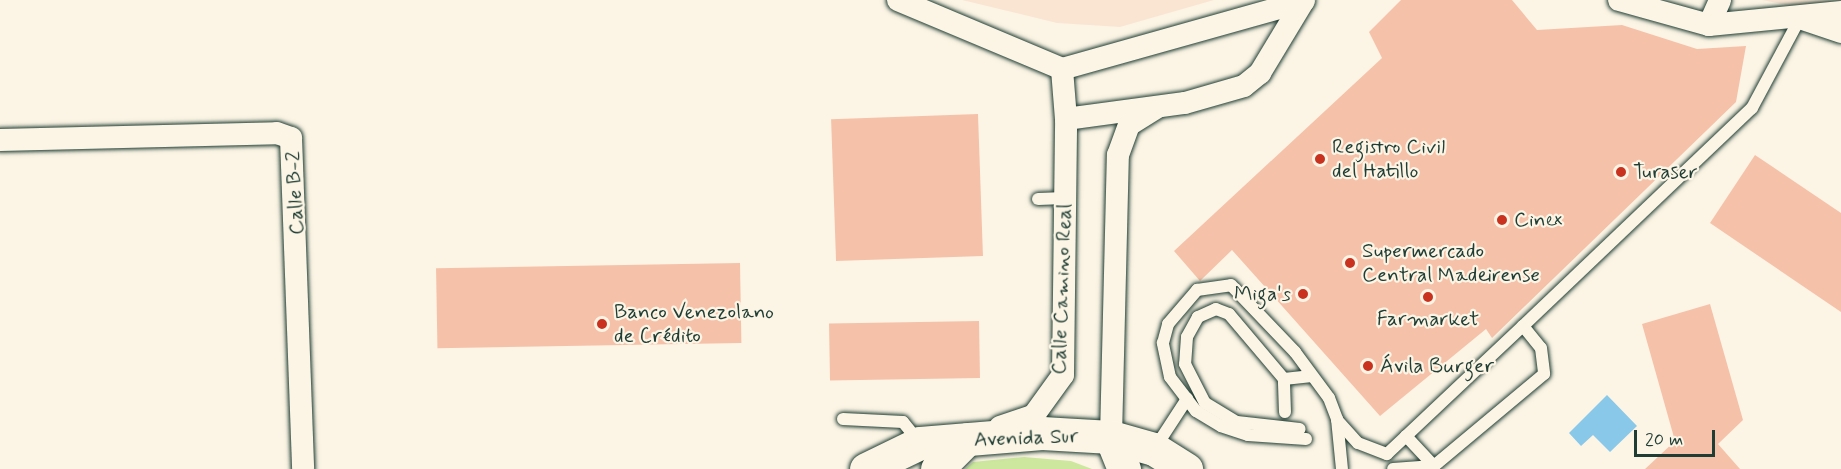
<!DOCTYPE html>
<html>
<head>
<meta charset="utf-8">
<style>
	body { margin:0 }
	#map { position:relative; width:1841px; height:469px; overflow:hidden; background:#fcf5e5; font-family:Mynerve,sans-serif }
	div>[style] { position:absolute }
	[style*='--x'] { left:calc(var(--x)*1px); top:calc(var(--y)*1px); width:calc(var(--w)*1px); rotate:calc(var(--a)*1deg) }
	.built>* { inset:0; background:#fae5d3 }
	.green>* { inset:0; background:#cde89e }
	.water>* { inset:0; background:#89c8e9 }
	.building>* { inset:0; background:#f6c1a9; transform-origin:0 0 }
	.roads { filter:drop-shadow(0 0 2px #1f3d34) drop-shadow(0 0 2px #1f3d34) }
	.lane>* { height:12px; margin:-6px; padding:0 6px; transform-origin:6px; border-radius:6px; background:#fcf5e5 }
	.street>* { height:22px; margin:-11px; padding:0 11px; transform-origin:11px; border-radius:11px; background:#fcf5e5 }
	.secondary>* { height:33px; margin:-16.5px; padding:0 16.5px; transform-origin:16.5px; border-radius:16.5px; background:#fcf5e5 }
	.dots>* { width:16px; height:16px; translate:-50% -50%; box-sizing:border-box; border:3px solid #fcf5e5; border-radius:50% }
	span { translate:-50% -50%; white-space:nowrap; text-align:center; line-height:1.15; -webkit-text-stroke:4.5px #fcf5e5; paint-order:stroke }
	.poi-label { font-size:21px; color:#1f3d34 }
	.left { translate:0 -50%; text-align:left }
	.right { translate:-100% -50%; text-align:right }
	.street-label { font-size:21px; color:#1f3d34 }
	.scale { position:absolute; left:1634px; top:430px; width:81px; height:27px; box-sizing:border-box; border:3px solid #1f3d34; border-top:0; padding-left:8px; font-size:18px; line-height:21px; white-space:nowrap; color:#1f3d34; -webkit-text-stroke:4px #fcf5e5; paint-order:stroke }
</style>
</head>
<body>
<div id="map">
	<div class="built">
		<div style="clip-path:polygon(962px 0,1214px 0,1120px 27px,1057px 23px)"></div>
		<div style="clip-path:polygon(1762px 0,1841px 0,1841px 15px,1802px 8px)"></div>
	</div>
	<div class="green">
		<div style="clip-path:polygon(1024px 457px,1071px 461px,1092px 469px,965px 469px,973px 462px)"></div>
	</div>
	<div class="water">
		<div style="clip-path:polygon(1607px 395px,1637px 426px,1610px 452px,1593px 435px,1581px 446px,1569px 433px)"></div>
	</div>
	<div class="building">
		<div style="clip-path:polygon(1401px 0,1512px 0,1537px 30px,1622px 25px,1697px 49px,1746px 46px,1736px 102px,1492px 338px,1486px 329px,1380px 416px,1232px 250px,1200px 281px,1174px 251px,1382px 58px,1369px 32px)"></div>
		<div style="left:978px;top:114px;width:142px;height:147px;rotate:88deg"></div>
		<div style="clip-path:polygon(1755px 155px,1841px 213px,1841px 312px,1710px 223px)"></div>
		<div style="left:740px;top:263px;width:80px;height:304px;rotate:89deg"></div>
		<div style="clip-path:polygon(1710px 304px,1743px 420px,1718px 444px,1740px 469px,1645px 469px,1675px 441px,1642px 324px)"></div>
		<div style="left:979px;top:321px;width:57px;height:150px;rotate:89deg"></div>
	</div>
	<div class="roads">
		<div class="lane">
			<div style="--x:1038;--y:199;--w:27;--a:-2"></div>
			<div style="--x:1523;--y:326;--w:316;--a:-43.6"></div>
			<div style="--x:1752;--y:108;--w:102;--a:-61.9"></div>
			<div style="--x:1284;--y:379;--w:28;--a:-6"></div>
			<div style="--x:1285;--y:412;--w:33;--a:-92"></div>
			<div style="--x:1284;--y:379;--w:85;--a:-130.2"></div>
			<div style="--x:1229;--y:314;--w:14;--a:-159"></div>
			<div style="--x:1216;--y:309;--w:20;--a:156"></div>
			<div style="--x:1198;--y:317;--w:23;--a:119"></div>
			<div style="--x:1187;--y:337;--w:27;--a:94"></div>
			<div style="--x:1185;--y:364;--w:44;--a:62.9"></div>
			<div style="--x:1205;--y:403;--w:37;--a:31"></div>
			<div style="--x:1237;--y:422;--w:63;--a:6.3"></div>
			<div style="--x:843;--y:419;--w:60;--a:2.9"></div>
			<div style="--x:903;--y:422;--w:26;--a:51"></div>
			<div style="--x:1337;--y:420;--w:31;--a:48"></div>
			<div style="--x:1358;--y:443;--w:31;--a:21"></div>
			<div style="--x:1387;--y:454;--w:187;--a:-43.3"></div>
			<div style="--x:1523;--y:326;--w:28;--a:51"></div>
			<div style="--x:1541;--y:348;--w:26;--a:83"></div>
			<div style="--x:1544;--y:374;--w:143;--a:140.1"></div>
			<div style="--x:1434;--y:466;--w:41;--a:175.8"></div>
			<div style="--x:1406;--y:436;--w:41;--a:47"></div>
			<div style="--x:1306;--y:439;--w:58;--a:-176.1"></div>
			<div style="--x:1248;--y:435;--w:28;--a:-162"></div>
			<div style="--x:1221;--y:426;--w:29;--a:-149"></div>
			<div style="--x:1196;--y:411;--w:43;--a:-127.4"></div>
			<div style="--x:1170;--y:377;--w:35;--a:-102"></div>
			<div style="--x:1163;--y:343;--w:20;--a:-75"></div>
			<div style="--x:1168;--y:324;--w:45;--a:-49.5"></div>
			<div style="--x:1197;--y:290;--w:34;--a:-8"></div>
			<div style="--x:1231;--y:285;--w:93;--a:46.3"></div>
			<div style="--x:1295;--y:352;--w:57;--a:53.5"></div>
			<div style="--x:1329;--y:398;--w:22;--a:69"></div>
			<div style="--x:1337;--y:419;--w:50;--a:84.3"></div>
			<div style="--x:1155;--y:448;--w:59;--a:-56.9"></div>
		</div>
		<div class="street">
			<div style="--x:898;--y:0;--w:178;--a:22.8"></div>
			<div style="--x:1619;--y:0;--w:93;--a:15.5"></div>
			<div style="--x:1709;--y:25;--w:133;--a:-5.6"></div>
			<div style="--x:1803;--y:19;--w:40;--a:18.9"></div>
			<div style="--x:1709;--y:25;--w:27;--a:-66"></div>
			<div style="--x:1062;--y:69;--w:251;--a:-15.7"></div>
			<div style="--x:1066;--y:119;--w:120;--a:-7.7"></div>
			<div style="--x:1185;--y:103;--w:61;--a:-16.1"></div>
			<div style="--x:1244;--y:86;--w:21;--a:-39"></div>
			<div style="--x:1260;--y:73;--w:85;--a:-58.9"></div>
			<div style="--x:0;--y:140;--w:277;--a:-1.4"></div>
			<div style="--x:277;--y:133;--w:15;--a:20"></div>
			<div style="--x:291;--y:138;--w:331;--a:87.9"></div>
			<div style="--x:1000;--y:427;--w:36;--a:-19"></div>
			<div style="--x:1034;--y:415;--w:49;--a:-54.1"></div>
			<div style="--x:1063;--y:375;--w:256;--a:-89.3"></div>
			<div style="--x:1066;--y:119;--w:50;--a:-94.6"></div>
			<div style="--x:1111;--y:437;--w:282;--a:-88.6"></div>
			<div style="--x:1118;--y:155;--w:32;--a:-70"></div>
			<div style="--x:1129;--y:125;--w:34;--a:-32"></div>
		</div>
		<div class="secondary">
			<div style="--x:1111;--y:437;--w:35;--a:68"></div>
			<div style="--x:866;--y:469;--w:60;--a:-25.7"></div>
			<div style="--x:920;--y:443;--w:122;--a:-4.7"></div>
			<div style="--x:1042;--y:433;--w:69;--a:3.3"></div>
			<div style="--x:1111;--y:437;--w:45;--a:15.6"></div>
			<div style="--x:1154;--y:449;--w:38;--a:32"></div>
			<div style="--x:937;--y:469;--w:42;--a:-45"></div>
		</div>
	</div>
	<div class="dots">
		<div style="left:1320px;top:159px;background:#c8321e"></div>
		<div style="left:1621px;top:172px;background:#c8321e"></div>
		<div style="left:1502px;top:220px;background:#c8321e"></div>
		<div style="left:1350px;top:263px;background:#c8321e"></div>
		<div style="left:1303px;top:294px;background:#c8321e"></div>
		<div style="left:1428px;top:297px;background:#c8321e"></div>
		<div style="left:602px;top:324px;background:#c8321e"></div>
		<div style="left:1368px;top:366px;background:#c8321e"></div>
	</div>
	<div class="poi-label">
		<span class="left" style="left:1332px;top:159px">Registro Civil<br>del Hatillo</span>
		<span class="left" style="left:1633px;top:172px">Turaser</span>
		<span class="left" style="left:1514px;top:220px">Cinex</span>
		<span class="left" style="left:1362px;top:263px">Supermercado<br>Central Madeirense</span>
		<span class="right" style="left:1291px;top:294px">Miga's</span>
		<span class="left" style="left:614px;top:324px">Banco Venezolano<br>de Crédito</span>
		<span style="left:1428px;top:319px">Farmarket</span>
		<span class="left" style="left:1380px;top:366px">Ávila Burger</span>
	</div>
	<div class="street-label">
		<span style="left:295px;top:193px;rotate:-93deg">Calle B-2</span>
		<span style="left:1062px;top:289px;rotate:-88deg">Calle Camino Real</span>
		<span style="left:1026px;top:438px;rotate:-2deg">Avenida Sur</span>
	</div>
	<div class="scale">20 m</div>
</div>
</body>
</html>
